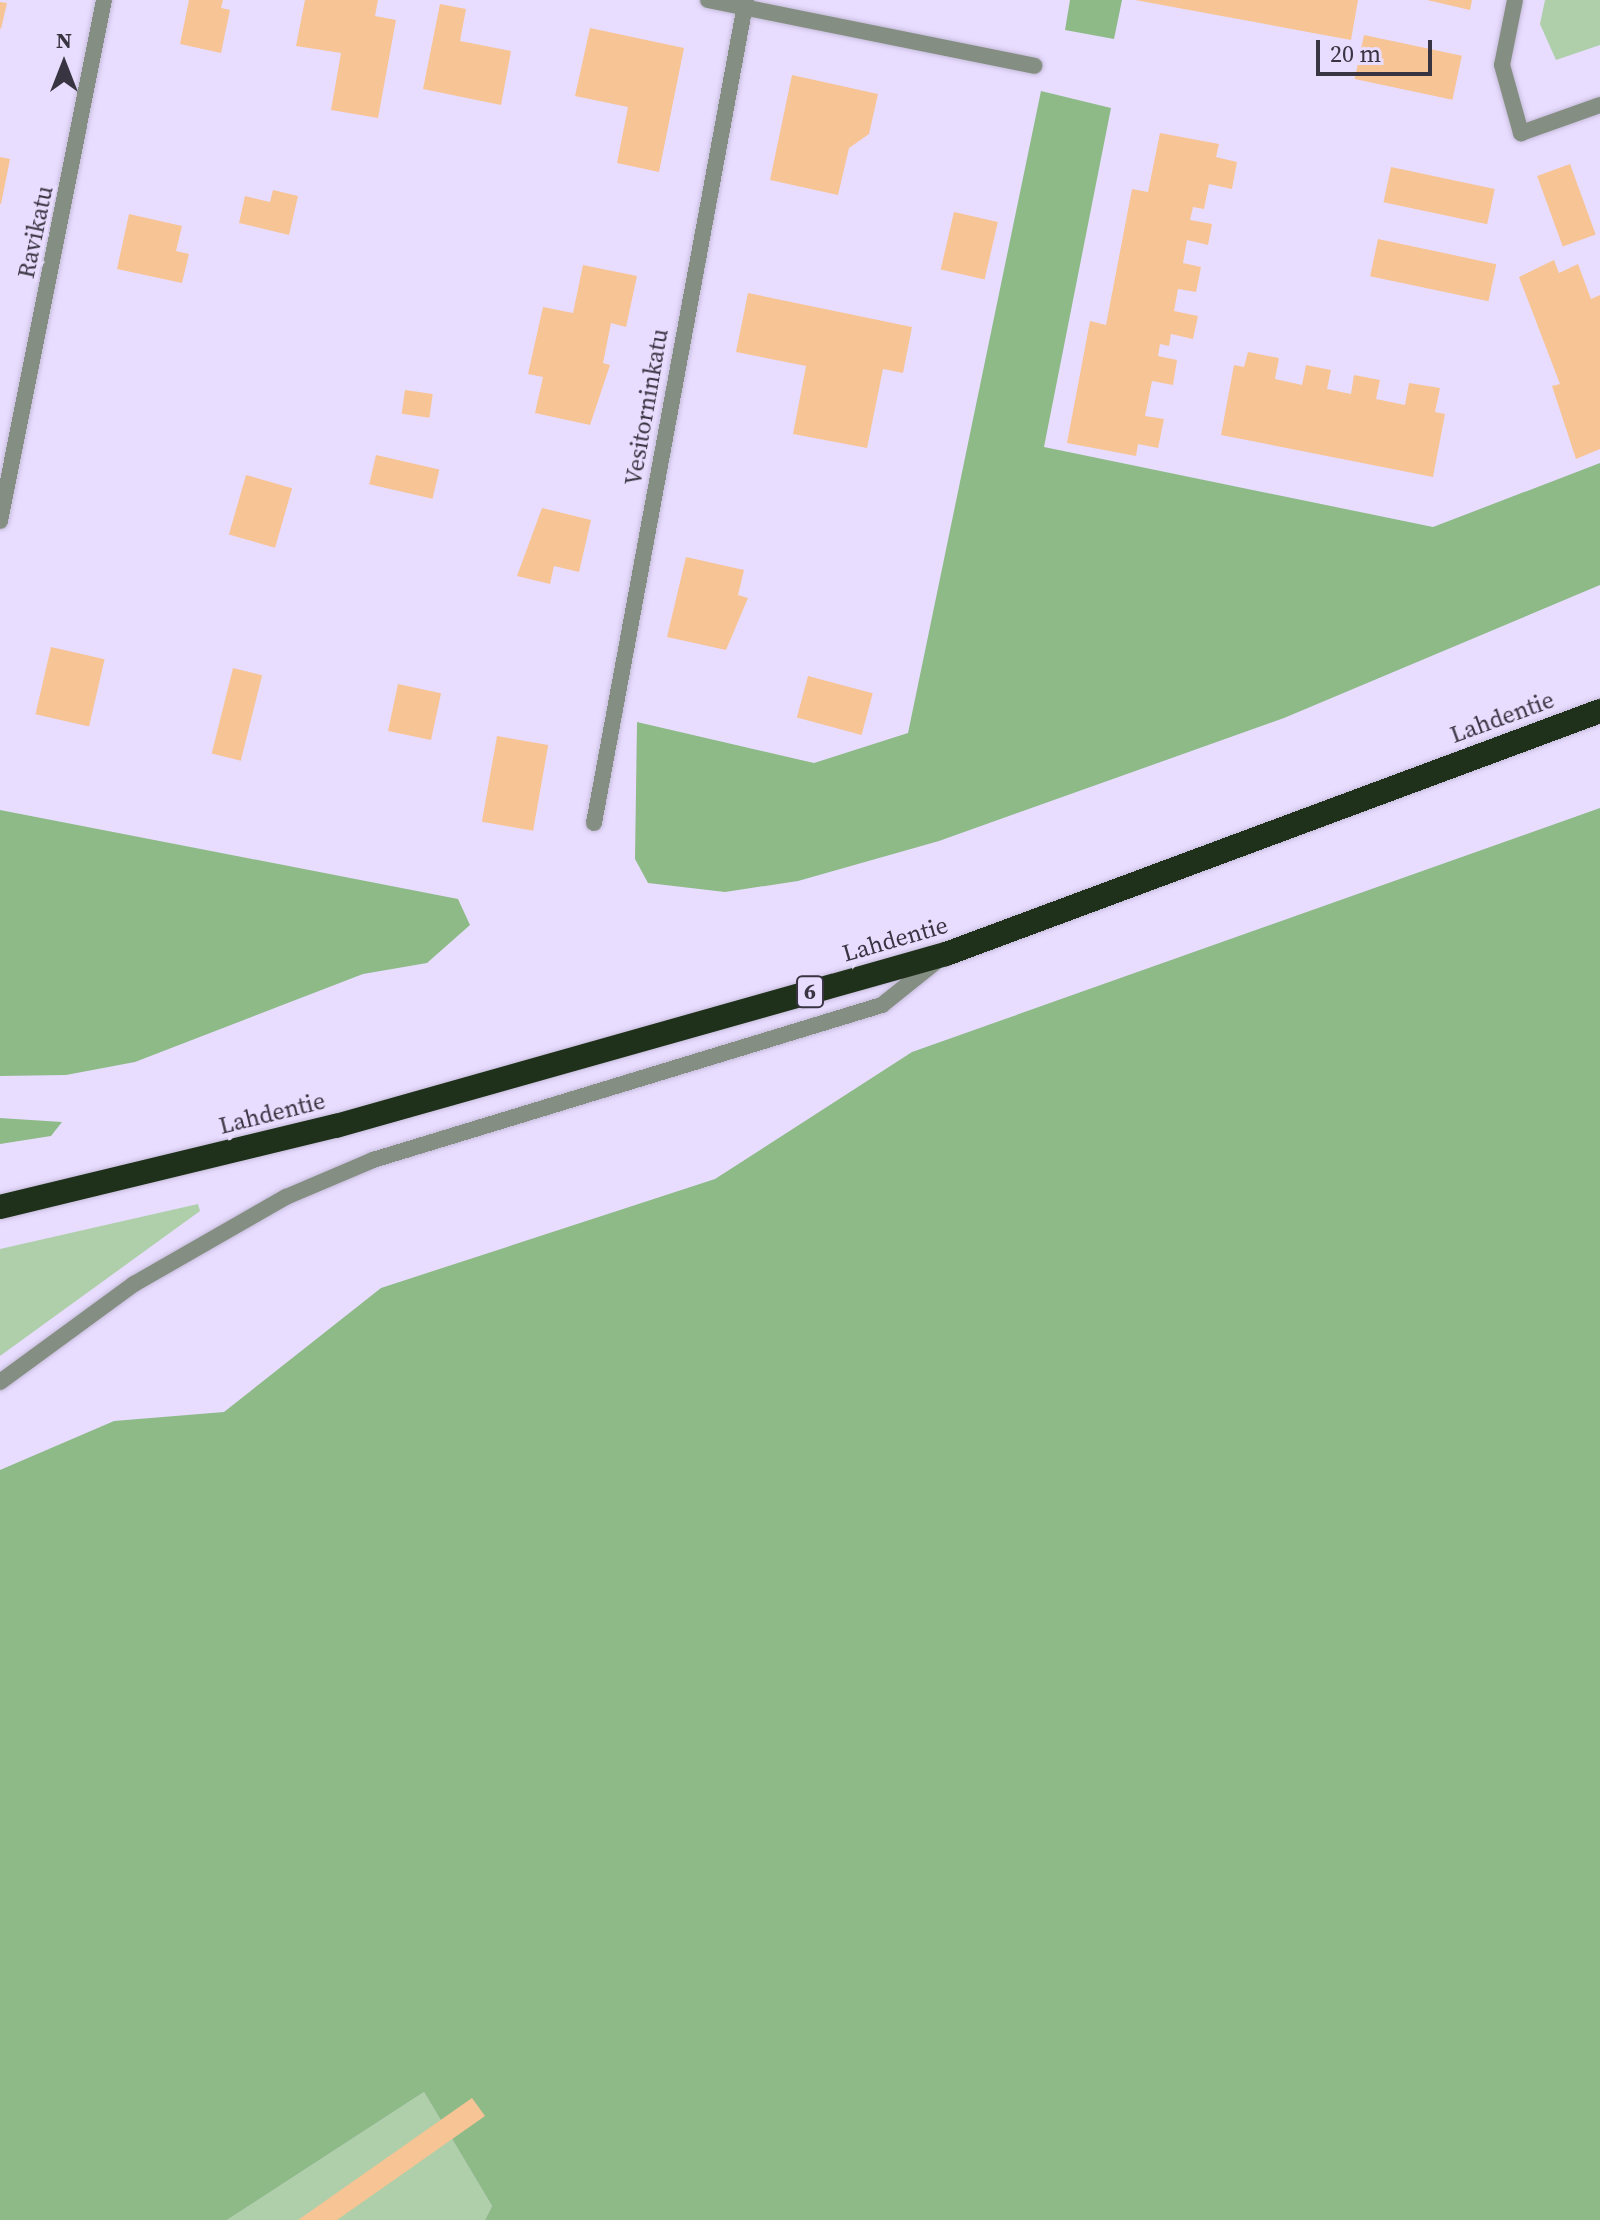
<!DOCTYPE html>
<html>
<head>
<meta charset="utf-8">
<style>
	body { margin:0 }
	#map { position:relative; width:1600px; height:2220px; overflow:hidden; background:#e8ddff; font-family:"Source Serif 4",serif }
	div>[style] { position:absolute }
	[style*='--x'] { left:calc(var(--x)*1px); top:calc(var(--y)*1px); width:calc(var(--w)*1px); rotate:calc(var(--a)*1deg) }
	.green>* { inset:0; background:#aecfa9 }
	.forest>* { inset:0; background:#8eba88 }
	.building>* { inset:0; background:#f7c495; transform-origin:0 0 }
	.roads { filter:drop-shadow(0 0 2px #c5bbd9) drop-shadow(0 0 2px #c5bbd9) }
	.lane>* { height:16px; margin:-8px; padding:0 8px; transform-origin:8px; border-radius:8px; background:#848e82 }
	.street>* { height:16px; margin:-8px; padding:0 8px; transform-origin:8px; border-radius:8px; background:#848e82 }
	.highway>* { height:24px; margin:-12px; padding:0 12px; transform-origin:12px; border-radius:12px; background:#1f311a }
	span { translate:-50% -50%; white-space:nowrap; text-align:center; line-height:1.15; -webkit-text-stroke:8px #e8ddff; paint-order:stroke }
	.shield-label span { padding:2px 6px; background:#e8ddff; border:2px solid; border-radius:6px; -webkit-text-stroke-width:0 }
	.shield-label { font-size:22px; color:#393441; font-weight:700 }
	.street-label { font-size:24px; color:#393441 }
	.north { position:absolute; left:24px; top:24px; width:80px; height:80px; -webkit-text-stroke:6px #e8ddff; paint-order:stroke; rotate:0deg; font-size:22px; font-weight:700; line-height:32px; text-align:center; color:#393441 }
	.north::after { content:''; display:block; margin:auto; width:28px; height:36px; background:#393441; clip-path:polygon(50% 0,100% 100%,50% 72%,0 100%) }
	.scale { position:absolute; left:1316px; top:40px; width:116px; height:36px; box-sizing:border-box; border:4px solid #393441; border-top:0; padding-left:10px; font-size:24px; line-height:28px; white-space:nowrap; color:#393441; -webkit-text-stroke:6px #e8ddff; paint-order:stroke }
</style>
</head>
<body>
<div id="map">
	<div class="green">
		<div style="clip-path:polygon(1545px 0,1600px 0,1600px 45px,1556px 60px,1540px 24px)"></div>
		<div style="clip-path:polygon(198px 1204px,200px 1211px,0 1356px,0 1249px)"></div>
		<div style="clip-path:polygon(424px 2092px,492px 2206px,485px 2220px,227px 2220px)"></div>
	</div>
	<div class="forest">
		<div style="clip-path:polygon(1070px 0,1122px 0,1114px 39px,1065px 30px)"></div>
		<div style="clip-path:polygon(1041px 91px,1111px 108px,1044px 447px,1433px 527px,1600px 463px,1600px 585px,1284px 718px,939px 841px,798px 881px,725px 892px,648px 883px,635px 859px,637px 722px,814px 763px,908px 733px)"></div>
		<div style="clip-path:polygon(1600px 808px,1600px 2220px,485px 2220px,492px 2206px,424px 2092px,227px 2220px,0 2220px,0 1470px,114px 1421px,224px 1412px,381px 1288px,715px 1179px,912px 1052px)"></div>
		<div style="clip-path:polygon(0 810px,458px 899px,470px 925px,427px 963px,363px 974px,135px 1062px,66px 1075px,0 1076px)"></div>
		<div style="clip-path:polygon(0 1118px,62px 1122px,51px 1136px,0 1144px)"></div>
	</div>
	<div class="building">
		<div style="clip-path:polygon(189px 0,223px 0,221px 8px,230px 10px,221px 53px,180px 44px)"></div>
		<div style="clip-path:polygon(305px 0,378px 0,375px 16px,396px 20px,378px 118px,331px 110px,341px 53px,296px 46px)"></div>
		<div style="clip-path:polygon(1135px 0,1358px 0,1351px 40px)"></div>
		<div style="clip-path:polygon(1427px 0,1472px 0,1470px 10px)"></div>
		<div style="clip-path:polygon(0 2px,7px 3px,1px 29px,0 28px)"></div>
		<div style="clip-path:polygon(440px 4px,466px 9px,460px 41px,511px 51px,501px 105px,423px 89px)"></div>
		<div style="clip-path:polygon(590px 28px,684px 48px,659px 172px,617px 163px,628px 107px,575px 96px)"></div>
		<div style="left:1364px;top:35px;width:100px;height:45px;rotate:12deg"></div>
		<div style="clip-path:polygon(792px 75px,878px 94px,869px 134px,849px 148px,838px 195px,770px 180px)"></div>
		<div style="clip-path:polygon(1160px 133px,1219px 144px,1216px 157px,1237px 162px,1232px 189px,1209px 184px,1204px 209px,1193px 207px,1190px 220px,1212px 224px,1208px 245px,1187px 240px,1183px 263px,1201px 267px,1196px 292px,1178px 289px,1174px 311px,1198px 316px,1193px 339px,1171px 334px,1169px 346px,1160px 344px,1158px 356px,1177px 360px,1173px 385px,1152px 381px,1145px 416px,1164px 419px,1158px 448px,1138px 444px,1136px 456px,1067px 443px,1090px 321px,1106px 325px,1132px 189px,1148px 192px)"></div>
		<div style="clip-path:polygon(0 157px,10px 159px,1px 204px,0 204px)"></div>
		<div style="left:1570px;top:164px;width:75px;height:35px;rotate:70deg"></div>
		<div style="left:1391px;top:167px;width:106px;height:36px;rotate:12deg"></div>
		<div style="clip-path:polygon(273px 190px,298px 196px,289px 235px,239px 223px,245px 196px,270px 202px)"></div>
		<div style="left:954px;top:212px;width:45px;height:59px;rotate:13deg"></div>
		<div style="clip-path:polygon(129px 214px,182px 226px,176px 251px,189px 254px,182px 283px,117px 269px)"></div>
		<div style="left:1378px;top:239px;width:121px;height:38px;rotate:12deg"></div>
		<div style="clip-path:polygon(1554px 260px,1559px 273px,1578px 264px,1591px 299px,1600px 295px,1600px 449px,1576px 459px,1552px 386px,1560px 384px,1519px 277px)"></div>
		<div style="clip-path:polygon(583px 265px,637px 276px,626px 327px,611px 323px,603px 363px,610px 365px,590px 425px,535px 413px,543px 377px,528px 374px,543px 307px,573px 313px)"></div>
		<div style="clip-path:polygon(748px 293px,912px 327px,903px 373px,883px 369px,867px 448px,793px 434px,806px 366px,736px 352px)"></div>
		<div style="clip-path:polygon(1248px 352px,1279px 358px,1275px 379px,1302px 385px,1306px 365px,1331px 370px,1327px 389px,1351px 394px,1354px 375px,1380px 380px,1376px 399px,1405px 405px,1409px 383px,1440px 388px,1435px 412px,1445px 414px,1433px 477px,1221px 435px,1234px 365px,1244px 367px)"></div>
		<div style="left:405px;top:390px;width:28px;height:24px;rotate:8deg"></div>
		<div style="left:376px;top:455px;width:65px;height:30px;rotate:13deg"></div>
		<div style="left:246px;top:475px;width:48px;height:62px;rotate:16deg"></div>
		<div style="clip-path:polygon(542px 508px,591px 520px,579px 572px,554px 566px,550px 584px,517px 576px)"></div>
		<div style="clip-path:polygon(686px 557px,744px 570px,738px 595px,748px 598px,726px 650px,667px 637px)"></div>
		<div style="left:51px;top:647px;width:55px;height:69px;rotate:13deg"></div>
		<div style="left:233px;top:668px;width:30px;height:88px;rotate:14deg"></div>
		<div style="left:808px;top:676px;width:67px;height:43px;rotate:15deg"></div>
		<div style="left:398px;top:684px;width:44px;height:48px;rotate:12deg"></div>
		<div style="left:497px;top:736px;width:52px;height:87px;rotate:10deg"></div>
		<div style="clip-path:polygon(472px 2098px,485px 2116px,337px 2220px,298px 2220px)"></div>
	</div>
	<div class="roads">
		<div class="lane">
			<div style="--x:1521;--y:133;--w:84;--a:-19.5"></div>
			<div style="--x:0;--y:1382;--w:166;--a:-36.2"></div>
			<div style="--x:134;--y:1284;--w:175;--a:-29.8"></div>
			<div style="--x:286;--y:1197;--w:95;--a:-23"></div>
			<div style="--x:373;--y:1160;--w:532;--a:-16.94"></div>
			<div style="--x:882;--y:1005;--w:70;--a:-38.7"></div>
		</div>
		<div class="street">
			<div style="--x:708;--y:0;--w:333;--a:11.4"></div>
			<div style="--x:1515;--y:0;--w:66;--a:101.3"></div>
			<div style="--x:1502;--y:65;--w:71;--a:74.4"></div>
			<div style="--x:0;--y:521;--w:531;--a:-78.71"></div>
			<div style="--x:594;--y:823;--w:837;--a:-79.54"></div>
		</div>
		<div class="highway">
			<div style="--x:0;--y:1207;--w:346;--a:-13.6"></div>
			<div style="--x:336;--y:1126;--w:634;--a:-15.75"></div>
			<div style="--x:946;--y:954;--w:698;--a:-20.38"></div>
		</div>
	</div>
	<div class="shield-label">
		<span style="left:810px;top:992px">6</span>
	</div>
	<div class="street-label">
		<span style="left:35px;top:232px;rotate:-78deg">Ravikatu</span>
		<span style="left:646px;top:407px;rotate:-80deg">Vesitorninkatu</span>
		<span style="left:1502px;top:717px;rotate:-20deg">Lahdentie</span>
		<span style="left:895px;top:939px;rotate:-16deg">Lahdentie</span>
		<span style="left:272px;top:1113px;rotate:-14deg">Lahdentie</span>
	</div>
	<div class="north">N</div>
	<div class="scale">20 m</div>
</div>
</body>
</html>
